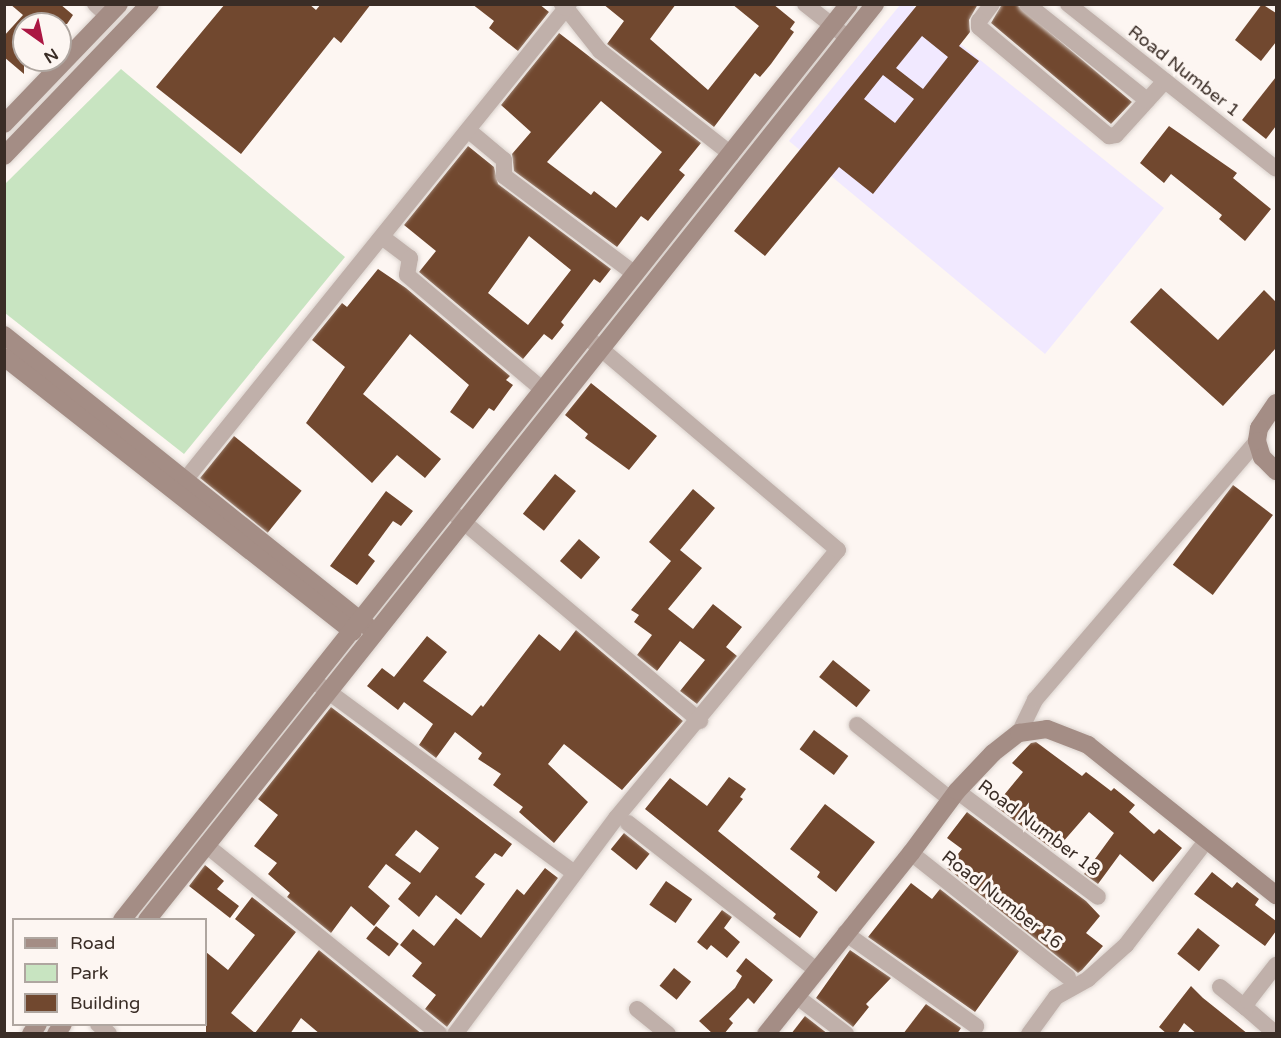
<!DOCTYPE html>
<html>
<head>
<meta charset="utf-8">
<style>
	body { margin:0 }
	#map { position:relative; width:1281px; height:1038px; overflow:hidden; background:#fdf6f2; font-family:"Varela Round",sans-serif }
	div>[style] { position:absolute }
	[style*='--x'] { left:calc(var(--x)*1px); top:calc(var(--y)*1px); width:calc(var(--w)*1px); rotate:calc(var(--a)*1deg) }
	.education>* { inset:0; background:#f1e9ff }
	.green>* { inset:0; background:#c8e4c1 }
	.building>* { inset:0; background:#71482f; transform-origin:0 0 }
	.roads { filter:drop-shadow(0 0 2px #dad2cd) drop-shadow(0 0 2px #dad2cd) }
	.street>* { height:16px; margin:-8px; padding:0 8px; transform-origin:8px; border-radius:8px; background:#c0b0aa }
	.secondary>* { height:18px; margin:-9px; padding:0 9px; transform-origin:9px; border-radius:9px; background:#a48d85 }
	span { translate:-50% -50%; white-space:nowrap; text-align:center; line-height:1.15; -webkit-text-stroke:6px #fdf6f2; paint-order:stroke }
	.street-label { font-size:18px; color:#3a2d26 }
	.frame { position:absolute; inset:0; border:6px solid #3a2d26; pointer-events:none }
	.legend { position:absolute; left:12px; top:918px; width:195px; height:108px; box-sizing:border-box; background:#fdf6f2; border:2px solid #afa6a0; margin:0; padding:8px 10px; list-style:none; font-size:18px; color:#3a2d26 }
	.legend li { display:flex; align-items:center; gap:12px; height:30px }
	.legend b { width:30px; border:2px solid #afa6a0 }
	.north { position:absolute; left:12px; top:12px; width:60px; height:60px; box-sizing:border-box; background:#fdf6f2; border:2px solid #afa6a0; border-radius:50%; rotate:147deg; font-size:16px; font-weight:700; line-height:24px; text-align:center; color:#3a2d26 }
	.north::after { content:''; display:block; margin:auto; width:21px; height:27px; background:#ab1743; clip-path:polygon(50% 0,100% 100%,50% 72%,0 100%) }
</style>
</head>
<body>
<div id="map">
	<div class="education">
		<div style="clip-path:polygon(900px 5px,912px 5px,1164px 208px,1045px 354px,789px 141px)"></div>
	</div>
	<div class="green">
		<div style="clip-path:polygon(121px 69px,345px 257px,184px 454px,5px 313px,5px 184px)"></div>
	</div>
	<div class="building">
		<div style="clip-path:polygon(10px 4px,60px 4px,73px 15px,67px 24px,24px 24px,24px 74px,4px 57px,4px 36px,23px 15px)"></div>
		<div style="clip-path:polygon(225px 4px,309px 4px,316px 10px,321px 4px,371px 4px,341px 43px,334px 37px,241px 154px,156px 87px)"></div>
		<div style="clip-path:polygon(472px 4px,539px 4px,549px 12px,518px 51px,489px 28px,494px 21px)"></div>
		<div style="clip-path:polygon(603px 4px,676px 4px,650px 39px,708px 90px,759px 26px,732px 4px,773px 4px,795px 22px,790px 29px,794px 32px,771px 64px,760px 77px,755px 73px,714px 127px,607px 44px,624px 21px)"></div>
		<div style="clip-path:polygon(evenodd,918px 4px,978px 4px,969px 20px,970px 32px,959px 46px,979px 61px,873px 194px,839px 167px,765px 256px,734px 231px,918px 4px,922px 36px,948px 57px,923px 89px,896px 68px,922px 36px,918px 4px,883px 75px,914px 99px,895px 123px,864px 99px,883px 75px)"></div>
		<div style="clip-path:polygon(1002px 4px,1016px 4px,1132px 102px,1111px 124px,991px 23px)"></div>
		<div style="clip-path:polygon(1262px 4px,1276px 13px,1276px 42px,1261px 61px,1235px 40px)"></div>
		<div style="clip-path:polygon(evenodd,559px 33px,701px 143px,679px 170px,685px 175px,648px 221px,641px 216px,617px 247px,514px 171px,512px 154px,531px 132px,501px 105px,559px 33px,601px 101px,662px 152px,616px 208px,594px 191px,591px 195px,547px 162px,601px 101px)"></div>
		<div style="clip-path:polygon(1276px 77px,1276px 126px,1266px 139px,1242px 120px)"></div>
		<div style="clip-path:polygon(1169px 126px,1237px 173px,1233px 178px,1271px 209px,1245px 241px,1219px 219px,1222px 215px,1171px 174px,1164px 183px,1140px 163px)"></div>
		<div style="clip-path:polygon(evenodd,468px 146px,494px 167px,498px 184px,611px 269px,600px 283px,594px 279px,561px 322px,564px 325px,552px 340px,544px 334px,523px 359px,419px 272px,436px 251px,404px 225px,468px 146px,529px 236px,571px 270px,528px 325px,488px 293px,529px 236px)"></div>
		<div style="clip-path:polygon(378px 269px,406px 288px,510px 376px,506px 380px,513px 385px,494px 411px,489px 408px,473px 429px,450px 412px,469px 385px,410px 334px,363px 394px,441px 459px,425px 478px,397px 455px,372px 483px,306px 423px,345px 367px,312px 340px,342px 303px,347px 307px)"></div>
		<div style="clip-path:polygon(1161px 288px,1218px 340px,1264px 290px,1276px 302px,1276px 348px,1223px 406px,1130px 322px)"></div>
		<div style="clip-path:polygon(591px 383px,657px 436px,629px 470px,585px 438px,588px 434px,565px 415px)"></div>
		<div style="left:234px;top:436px;width:87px;height:54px;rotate:39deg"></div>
		<div style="left:555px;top:474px;width:27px;height:51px;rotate:39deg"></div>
		<div style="left:1233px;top:485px;width:50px;height:100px;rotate:37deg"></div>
		<div style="clip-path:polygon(693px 489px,715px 508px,680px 550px,702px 568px,668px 609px,693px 629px,713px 604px,742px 627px,726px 647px,737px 656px,697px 704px,680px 691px,705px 660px,680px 641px,657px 671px,637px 655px,652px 635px,634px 622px,639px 615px,631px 610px,671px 561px,649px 542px)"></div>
		<div style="clip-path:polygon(386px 491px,413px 511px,401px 526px,393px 521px,368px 555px,375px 561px,357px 585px,330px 566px)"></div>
		<div style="left:579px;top:539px;width:28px;height:29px;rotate:41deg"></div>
		<div style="clip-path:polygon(576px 630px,683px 721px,622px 790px,564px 744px,548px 764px,588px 802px,554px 843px,519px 812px,523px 807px,493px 785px,501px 774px,478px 759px,482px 753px,455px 732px,436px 758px,419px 745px,433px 724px,404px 702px,398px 710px,367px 686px,382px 668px,394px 677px,427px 636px,447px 652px,423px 681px,472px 716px,481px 705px,483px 707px,539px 634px,560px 651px)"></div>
		<div style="left:833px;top:660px;width:48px;height:22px;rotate:39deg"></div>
		<div style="clip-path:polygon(evenodd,331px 707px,512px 844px,502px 857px,495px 853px,475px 877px,485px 884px,461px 915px,436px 895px,419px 917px,398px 899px,411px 883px,386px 864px,368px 887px,390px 906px,374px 926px,351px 906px,331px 933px,287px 897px,290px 893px,268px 874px,277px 863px,254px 846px,278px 815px,258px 799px,331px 707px,416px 830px,439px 848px,420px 873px,395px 855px,416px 830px)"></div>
		<div style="left:814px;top:730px;width:43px;height:24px;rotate:37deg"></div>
		<div style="clip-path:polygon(1036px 742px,1082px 776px,1086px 772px,1111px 791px,1114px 788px,1135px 805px,1129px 812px,1154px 834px,1159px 829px,1182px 848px,1153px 882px,1120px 854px,1098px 884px,1084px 874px,1114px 833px,1089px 812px,1055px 851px,995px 806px,1023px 772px,1012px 763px,1031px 743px)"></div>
		<div style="clip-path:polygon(729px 777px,746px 789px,740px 797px,743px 799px,718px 831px,818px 912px,800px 938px,773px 918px,776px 914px,645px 809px,670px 778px,707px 806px)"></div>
		<div style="clip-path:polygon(825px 804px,875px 842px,836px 892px,817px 877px,820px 872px,790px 849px)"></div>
		<div style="clip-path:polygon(967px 812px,1086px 901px,1100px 916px,1086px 933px,1103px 946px,1082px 970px,1078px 973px,947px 868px,962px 849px,947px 838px)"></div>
		<div style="left:624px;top:833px;width:33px;height:21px;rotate:39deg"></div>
		<div style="clip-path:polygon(205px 865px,224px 881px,217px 889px,239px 906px,230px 918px,189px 886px)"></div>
		<div style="clip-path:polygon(545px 868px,558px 878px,447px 1027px,425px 1009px,436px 995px,412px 976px,422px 963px,400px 945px,413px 929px,434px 946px,456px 918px,481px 938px,517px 889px,524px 895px)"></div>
		<div style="clip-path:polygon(1212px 872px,1232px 888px,1237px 882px,1259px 899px,1255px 905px,1276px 921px,1276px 931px,1265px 946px,1194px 894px)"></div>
		<div style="left:666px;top:881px;width:32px;height:29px;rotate:35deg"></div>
		<div style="clip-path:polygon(911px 883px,932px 899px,940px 889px,1019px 951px,975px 1012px,868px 937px)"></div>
		<div style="clip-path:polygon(252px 897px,296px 932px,231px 1013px,255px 1033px,319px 950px,422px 1034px,320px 1034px,301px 1018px,290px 1034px,206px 1034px,206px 952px,228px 970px,255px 935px,235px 919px)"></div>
		<div style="clip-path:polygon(722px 910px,732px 917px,724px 928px,740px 942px,727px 958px,711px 945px,707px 950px,697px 942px)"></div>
		<div style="left:376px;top:926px;width:29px;height:16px;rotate:38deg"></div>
		<div style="left:1198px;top:928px;width:28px;height:33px;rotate:39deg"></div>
		<div style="clip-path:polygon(850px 950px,891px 978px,866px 1004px,869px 1007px,853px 1027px,816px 998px)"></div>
		<div style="clip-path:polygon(746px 958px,773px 980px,754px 1004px,748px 998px,729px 1019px,733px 1023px,724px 1034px,713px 1034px,699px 1021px,735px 988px,742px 976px,736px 971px)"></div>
		<div style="left:674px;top:968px;width:22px;height:23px;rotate:39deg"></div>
		<div style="clip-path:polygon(1191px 986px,1203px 998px,1248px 1034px,1197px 1034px,1184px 1023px,1177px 1034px,1167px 1034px,1159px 1027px)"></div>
		<div style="clip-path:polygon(926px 1004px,961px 1028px,957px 1034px,903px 1034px)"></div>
		<div style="clip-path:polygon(805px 1016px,828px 1034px,791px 1034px)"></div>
	</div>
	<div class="roads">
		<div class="street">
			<div style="--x:95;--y:4;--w:18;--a:43"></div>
			<div style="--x:569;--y:4;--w:5;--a:127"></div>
			<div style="--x:566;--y:8;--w:55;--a:51.7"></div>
			<div style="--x:600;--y:51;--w:167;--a:38.2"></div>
			<div style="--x:805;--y:4;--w:48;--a:38.3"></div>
			<div style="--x:992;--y:4;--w:21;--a:127"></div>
			<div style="--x:979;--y:21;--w:6;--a:90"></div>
			<div style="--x:979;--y:27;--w:170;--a:40"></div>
			<div style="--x:1109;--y:136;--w:7;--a:-8"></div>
			<div style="--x:1116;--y:135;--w:73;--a:-47.8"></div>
			<div style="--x:1027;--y:4;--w:154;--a:38.7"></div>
			<div style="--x:1068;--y:4;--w:265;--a:38.4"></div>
			<div style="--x:468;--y:130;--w:47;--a:39.8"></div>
			<div style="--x:504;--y:160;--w:16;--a:90"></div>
			<div style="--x:504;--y:176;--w:164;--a:36.8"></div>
			<div style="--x:382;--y:237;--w:35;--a:37"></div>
			<div style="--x:410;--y:258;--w:17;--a:100"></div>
			<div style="--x:407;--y:275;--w:178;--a:40.2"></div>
			<div style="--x:185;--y:480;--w:607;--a:-51.09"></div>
			<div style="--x:566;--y:8;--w:6;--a:-135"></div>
			<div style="--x:453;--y:513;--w:323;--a:40.1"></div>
			<div style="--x:318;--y:684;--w:318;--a:36.4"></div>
			<div style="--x:857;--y:725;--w:119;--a:38.5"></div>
			<div style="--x:1019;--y:733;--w:37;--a:-64"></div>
			<div style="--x:1035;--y:700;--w:341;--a:-49.4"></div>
			<div style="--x:957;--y:791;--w:176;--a:36.9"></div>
			<div style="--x:628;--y:823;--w:239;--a:38"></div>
			<div style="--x:206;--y:845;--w:300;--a:39"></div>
			<div style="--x:911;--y:853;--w:200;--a:38.3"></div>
			<div style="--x:845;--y:933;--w:161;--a:35.4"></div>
			<div style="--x:1220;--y:987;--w:33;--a:39"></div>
			<div style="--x:796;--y:996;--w:63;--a:37.2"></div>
			<div style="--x:637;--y:1009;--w:40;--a:39"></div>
			<div style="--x:98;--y:1024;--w:15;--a:42"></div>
			<div style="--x:455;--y:1034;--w:269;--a:-53.3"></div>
			<div style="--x:616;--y:818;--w:348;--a:-50.4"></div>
			<div style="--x:838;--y:550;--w:331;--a:-139.7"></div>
			<div style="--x:1029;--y:1034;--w:46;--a:-53.9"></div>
			<div style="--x:1056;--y:997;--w:37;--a:-29"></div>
			<div style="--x:1088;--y:979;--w:51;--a:-41.8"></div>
			<div style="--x:1126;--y:945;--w:133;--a:-52.4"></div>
			<div style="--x:1276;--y:1034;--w:40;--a:-139"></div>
			<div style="--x:1246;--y:1008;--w:7;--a:-74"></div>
			<div style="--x:1248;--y:1001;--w:46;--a:-52.1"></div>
		</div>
		<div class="secondary">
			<div style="--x:4;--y:124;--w:166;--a:-46.2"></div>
			<div style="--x:4;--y:156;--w:211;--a:-46.2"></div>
			<div style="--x:4;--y:335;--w:467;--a:38.7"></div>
			<div style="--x:4;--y:357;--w:444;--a:38.2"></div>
			<div style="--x:1276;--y:403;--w:30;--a:124"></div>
			<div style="--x:1259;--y:428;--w:13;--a:99"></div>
			<div style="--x:1257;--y:441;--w:17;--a:73"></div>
			<div style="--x:1262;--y:457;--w:20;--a:45"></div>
			<div style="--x:122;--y:920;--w:1169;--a:-51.56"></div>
			<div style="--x:147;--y:920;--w:1170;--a:-51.52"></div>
			<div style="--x:31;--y:1034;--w:12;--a:-55"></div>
			<div style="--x:56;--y:1034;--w:12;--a:-55"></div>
			<div style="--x:766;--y:1034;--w:232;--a:-51.3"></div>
			<div style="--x:911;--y:853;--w:77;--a:-53.4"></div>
			<div style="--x:957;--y:791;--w:52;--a:-46.5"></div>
			<div style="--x:993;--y:753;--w:33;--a:-38"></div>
			<div style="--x:1019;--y:733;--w:28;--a:-8"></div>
			<div style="--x:1047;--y:729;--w:44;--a:21.3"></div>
			<div style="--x:1088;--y:745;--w:241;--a:38.6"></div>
		</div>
	</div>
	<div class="street-label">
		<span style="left:1184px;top:71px;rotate:38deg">Road Number 1</span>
		<span style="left:1039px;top:828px;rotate:37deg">Road Number 18</span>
		<span style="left:1002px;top:900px;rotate:38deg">Road Number 16</span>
	</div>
	<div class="frame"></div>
	<ul class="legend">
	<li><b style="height:8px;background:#a48d85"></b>Road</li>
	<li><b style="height:16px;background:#c8e4c1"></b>Park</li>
	<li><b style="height:16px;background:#71482f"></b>Building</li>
	</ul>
	<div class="north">N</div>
</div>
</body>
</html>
